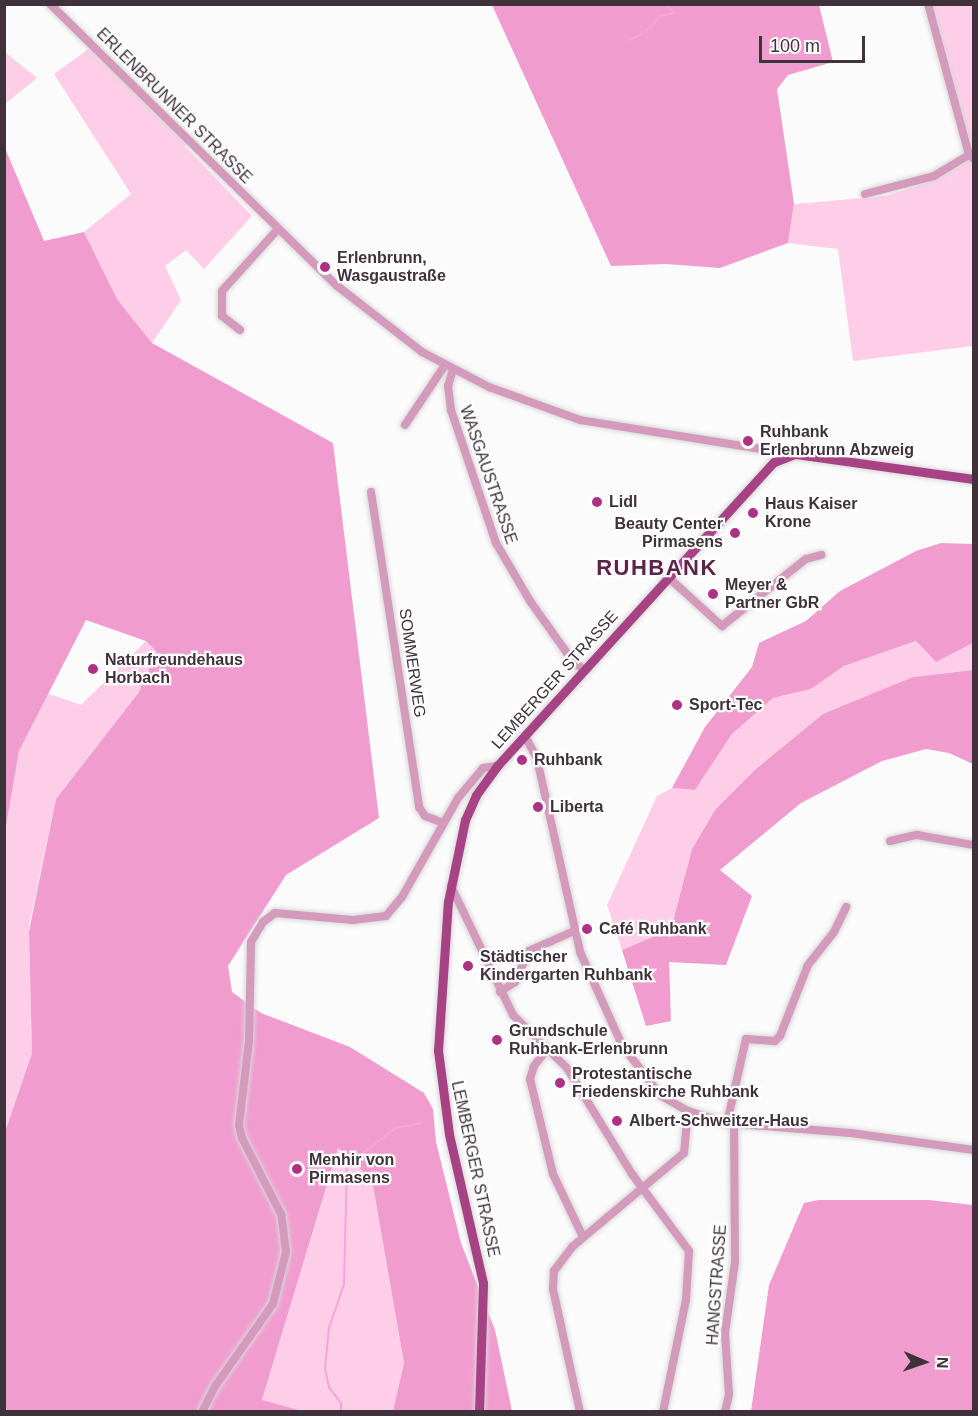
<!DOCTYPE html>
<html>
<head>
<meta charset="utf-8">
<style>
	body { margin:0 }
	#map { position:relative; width:978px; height:1416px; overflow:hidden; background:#fbfbfb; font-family:Helvetica,sans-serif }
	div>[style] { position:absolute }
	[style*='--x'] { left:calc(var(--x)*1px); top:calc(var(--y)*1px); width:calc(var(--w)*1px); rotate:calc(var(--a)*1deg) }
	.green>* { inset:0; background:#fecee9 }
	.forest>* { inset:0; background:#f19ccf }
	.stream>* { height:2px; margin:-1px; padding:0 1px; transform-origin:1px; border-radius:1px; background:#f9a3d6 }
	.roads { filter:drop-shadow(0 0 2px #d9d7d8) drop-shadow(0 0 2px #d9d7d8) }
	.minor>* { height:8px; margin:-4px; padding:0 4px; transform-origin:4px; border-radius:4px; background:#d39abb }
	.major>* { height:9px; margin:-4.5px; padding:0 4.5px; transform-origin:4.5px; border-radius:4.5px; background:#a74284 }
	.dots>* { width:16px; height:16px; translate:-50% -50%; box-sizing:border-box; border:3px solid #fff; border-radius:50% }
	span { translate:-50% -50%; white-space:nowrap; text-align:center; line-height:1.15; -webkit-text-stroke:4.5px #fff; paint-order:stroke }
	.street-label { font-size:16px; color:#3f323a }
	.poi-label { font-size:16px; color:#3f323a; font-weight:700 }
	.left { translate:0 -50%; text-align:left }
	.right { translate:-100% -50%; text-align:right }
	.district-label { font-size:22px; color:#5e234a; font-weight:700; letter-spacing:1.5px }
	.frame { position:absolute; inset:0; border:6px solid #3f323a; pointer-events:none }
	.north { position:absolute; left:894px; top:1332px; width:60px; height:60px; -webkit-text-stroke:4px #fff; paint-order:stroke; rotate:92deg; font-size:16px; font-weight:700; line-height:24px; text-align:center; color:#3f323a }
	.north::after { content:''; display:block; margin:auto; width:21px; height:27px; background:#3f323a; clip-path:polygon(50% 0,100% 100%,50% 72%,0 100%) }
	.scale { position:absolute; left:759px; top:36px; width:106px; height:27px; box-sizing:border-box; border:3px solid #3f323a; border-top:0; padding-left:8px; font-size:18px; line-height:21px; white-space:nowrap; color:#3f323a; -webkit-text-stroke:4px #fff; paint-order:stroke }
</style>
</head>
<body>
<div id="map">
	<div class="green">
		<div style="clip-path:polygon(931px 5px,973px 5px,973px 155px,971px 153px)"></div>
		<div style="clip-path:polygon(90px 48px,187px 143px,185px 146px,252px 216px,204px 269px,186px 250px,165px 266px,181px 300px,152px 343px,117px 299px,84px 232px,131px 194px,54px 74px)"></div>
		<div style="clip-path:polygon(5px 52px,37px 78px,5px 104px,4px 104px)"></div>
		<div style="clip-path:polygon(973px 158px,973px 346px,853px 361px,838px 249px,788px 243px,794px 204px,886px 196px,940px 178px)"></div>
		<div style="clip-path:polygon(146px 641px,158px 652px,139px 692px,56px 799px,29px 926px,32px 1053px,5px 1132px,4px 831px,19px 751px,46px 693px,81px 705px)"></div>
		<div style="clip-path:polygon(916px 641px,936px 662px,973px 643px,973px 670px,913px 677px,715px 810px,692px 849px,671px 929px,622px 950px,607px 905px,657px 796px,672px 788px,695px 790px,732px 734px,773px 698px,811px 689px,844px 666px)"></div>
		<div style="clip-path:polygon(338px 1148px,372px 1180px,404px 1363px,393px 1411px,302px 1411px,262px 1401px)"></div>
	</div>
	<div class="forest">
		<div style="clip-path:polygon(492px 5px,819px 5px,833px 62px,788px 75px,777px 89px,794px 204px,788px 243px,720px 268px,666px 264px,611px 266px)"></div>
		<div style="clip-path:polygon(5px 148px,44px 241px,84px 232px,117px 299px,152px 343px,333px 443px,379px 818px,286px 875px,228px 966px,232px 992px,261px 1013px,350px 1047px,424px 1093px,433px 1109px,436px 1142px,461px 1243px,495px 1330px,512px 1411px,393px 1411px,404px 1363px,372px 1180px,338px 1148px,262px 1400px,302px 1411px,5px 1411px,5px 1132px,32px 1053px,29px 931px,56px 799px,139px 692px,157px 652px,146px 641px,86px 620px,19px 751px,5px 831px)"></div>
		<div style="clip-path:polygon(941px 543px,973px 544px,973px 643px,936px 662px,916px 641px,844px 666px,811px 689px,773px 698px,732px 734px,695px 790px,672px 788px,705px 727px,752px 667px,759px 643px,806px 621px,840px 591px,916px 551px)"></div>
		<div style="clip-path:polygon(973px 670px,973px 764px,949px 753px,926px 749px,882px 761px,801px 803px,720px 870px,752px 896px,726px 965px,669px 962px,671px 1021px,646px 1026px,622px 950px,671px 929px,692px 849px,715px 810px,756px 769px,823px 714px,913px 677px)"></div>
		<div style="clip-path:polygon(818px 1200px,929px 1200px,973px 1205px,973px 1411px,751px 1411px,769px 1285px,804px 1203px)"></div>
	</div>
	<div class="stream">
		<div style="--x:647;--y:30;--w:20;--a:-45"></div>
		<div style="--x:661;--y:16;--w:13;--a:-13"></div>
		<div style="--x:674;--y:13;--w:13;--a:-135"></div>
		<div style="--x:629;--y:40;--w:14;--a:-25"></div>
		<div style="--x:341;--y:1412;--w:9;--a:-90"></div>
		<div style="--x:341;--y:1403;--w:20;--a:-127"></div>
		<div style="--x:329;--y:1387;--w:19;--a:-102"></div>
		<div style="--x:325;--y:1368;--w:40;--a:-84.3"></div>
		<div style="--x:329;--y:1328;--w:46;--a:-71.2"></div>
		<div style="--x:344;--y:1284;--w:119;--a:-88.6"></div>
		<div style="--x:347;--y:1165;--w:61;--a:-37.1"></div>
		<div style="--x:396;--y:1128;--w:26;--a:-11"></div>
	</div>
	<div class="roads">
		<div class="minor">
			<div style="--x:50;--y:4;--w:401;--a:44.5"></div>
			<div style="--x:336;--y:285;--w:109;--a:37.9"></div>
			<div style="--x:422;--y:352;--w:76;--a:27.6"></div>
			<div style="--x:489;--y:387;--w:97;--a:19.9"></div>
			<div style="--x:580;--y:420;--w:216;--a:9.1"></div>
			<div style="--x:928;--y:4;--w:156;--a:74.8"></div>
			<div style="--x:969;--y:155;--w:6;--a:39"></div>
			<div style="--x:865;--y:194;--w:71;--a:-14.6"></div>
			<div style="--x:934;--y:176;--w:41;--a:-31"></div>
			<div style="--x:240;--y:330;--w:23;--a:-142"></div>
			<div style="--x:222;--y:316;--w:25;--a:-90"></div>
			<div style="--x:222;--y:291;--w:84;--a:-47.9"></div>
			<div style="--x:453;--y:369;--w:18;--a:106"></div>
			<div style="--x:448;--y:386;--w:24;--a:83"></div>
			<div style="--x:451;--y:410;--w:140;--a:71.3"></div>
			<div style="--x:496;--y:543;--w:67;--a:59.6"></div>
			<div style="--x:530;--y:601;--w:72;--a:54.6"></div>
			<div style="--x:572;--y:660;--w:17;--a:40"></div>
			<div style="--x:405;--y:425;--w:72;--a:-56.3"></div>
			<div style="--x:371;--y:492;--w:319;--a:81.3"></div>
			<div style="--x:419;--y:807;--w:11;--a:56"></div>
			<div style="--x:425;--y:816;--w:19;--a:21"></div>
			<div style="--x:669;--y:578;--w:72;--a:42.2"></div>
			<div style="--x:722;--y:626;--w:107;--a:-38.6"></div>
			<div style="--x:806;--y:559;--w:16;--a:-15"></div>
			<div style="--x:525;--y:736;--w:26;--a:62"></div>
			<div style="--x:537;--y:759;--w:198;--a:77.4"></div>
			<div style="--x:580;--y:952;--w:102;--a:65.7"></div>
			<div style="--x:622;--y:1045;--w:63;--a:52.8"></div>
			<div style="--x:660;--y:1095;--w:32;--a:30"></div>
			<div style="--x:688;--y:1111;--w:41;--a:17.1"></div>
			<div style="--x:727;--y:1123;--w:124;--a:4.6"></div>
			<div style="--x:851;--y:1133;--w:124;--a:7.9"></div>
			<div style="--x:890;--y:841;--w:28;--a:-13"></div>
			<div style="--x:917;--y:835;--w:58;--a:10"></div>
			<div style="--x:451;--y:886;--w:143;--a:64.3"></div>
			<div style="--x:513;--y:1015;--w:76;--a:44.5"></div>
			<div style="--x:567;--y:1068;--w:124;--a:58.5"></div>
			<div style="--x:632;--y:1174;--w:96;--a:53.5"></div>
			<div style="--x:689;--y:1251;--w:49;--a:93.5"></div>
			<div style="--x:686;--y:1300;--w:114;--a:101.6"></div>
			<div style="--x:500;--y:992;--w:18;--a:-34"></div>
			<div style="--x:515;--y:982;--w:34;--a:-66"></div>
			<div style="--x:529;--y:951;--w:49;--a:-24"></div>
			<div style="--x:548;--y:1048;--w:23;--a:128"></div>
			<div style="--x:534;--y:1066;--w:14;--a:107"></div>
			<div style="--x:530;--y:1079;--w:98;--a:76.4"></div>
			<div style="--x:553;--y:1174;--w:70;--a:64.5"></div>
			<div style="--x:727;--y:1123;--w:86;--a:-77.3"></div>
			<div style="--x:746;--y:1039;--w:29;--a:4"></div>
			<div style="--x:775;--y:1041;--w:7;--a:-45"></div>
			<div style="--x:780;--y:1036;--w:76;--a:-68.5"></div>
			<div style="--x:808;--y:965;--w:42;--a:-51.8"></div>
			<div style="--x:834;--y:932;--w:28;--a:-64"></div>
			<div style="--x:202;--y:1412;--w:30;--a:-63"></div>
			<div style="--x:216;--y:1385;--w:99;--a:-54.9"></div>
			<div style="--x:273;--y:1304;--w:54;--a:-76"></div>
			<div style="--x:286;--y:1252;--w:38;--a:-97"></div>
			<div style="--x:281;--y:1214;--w:85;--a:-117.2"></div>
			<div style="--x:242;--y:1138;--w:13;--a:-103"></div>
			<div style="--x:239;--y:1125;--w:85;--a:-83.2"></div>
			<div style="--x:249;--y:1041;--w:99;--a:-88.8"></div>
			<div style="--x:251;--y:942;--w:23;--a:-59"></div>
			<div style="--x:263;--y:922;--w:15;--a:-37"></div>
			<div style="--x:275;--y:913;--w:78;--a:5.1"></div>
			<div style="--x:353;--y:920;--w:33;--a:-7"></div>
			<div style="--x:386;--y:916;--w:25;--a:-50"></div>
			<div style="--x:402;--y:897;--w:114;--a:-60.5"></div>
			<div style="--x:458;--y:798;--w:39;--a:-50"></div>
			<div style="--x:483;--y:768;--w:14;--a:-8"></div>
			<div style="--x:580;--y:1412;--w:126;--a:-102.4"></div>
			<div style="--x:553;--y:1289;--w:18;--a:-87"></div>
			<div style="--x:554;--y:1271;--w:30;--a:-53"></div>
			<div style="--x:572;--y:1247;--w:146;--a:-40"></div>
			<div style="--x:684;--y:1153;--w:42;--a:-84.6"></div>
			<div style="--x:725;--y:1412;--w:18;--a:-77"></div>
			<div style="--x:729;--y:1394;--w:61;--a:-93.8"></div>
			<div style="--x:725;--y:1333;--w:72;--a:-82"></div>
			<div style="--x:735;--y:1262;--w:138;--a:-90.4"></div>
		</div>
		<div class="major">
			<div style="--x:479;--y:1412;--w:129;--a:-88.2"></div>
			<div style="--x:483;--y:1283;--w:153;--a:-102.9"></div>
			<div style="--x:449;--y:1134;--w:84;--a:-97.5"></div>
			<div style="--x:438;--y:1051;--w:149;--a:-86.2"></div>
			<div style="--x:448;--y:902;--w:84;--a:-78.3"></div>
			<div style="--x:465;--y:820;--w:27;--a:-66"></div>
			<div style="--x:476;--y:795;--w:36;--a:-54"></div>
			<div style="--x:497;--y:766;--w:411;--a:-47.7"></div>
			<div style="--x:774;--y:462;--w:22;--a:-21"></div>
			<div style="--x:795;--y:454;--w:181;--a:8"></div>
		</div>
	</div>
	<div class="dots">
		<div style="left:325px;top:267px;background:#ad3285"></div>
		<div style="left:748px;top:441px;background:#ad3285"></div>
		<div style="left:597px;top:502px;background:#ad3285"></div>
		<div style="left:753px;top:513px;background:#ad3285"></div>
		<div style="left:735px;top:533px;background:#ad3285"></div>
		<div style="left:713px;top:594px;background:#ad3285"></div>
		<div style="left:93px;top:669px;background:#ad3285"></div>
		<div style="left:677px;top:705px;background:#ad3285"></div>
		<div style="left:522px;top:760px;background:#ad3285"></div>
		<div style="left:538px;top:807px;background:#ad3285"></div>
		<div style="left:587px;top:929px;background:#ad3285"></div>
		<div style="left:468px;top:966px;background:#ad3285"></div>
		<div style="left:497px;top:1040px;background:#ad3285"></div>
		<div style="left:560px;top:1083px;background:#ad3285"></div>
		<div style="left:617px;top:1121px;background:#ad3285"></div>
		<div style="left:297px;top:1169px;background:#ad3285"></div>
	</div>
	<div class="street-label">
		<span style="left:174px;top:106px;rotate:45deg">ERLENBRUNNER STRASSE</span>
		<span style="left:488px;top:475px;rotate:71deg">WASGAUSTRASSE</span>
		<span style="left:412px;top:663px;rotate:82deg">SOMMERWEG</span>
		<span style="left:555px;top:680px;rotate:-48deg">LEMBERGER STRASSE</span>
		<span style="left:475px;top:1169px;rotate:78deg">LEMBERGER STRASSE</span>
		<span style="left:717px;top:1285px;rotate:-86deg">HANGSTRASSE</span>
	</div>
	<div class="poi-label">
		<span class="left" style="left:337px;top:267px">Erlenbrunn,<br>Wasgaustraße</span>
		<span class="left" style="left:760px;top:441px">Ruhbank<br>Erlenbrunn Abzweig</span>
		<span class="left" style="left:609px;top:502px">Lidl</span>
		<span class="left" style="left:765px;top:513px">Haus Kaiser<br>Krone</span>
		<span class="right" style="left:723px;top:533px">Beauty Center<br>Pirmasens</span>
		<span class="left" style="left:725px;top:594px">Meyer &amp;<br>Partner GbR</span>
		<span class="left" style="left:105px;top:669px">Naturfreundehaus<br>Horbach</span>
		<span class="left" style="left:689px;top:705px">Sport-Tec</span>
		<span class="left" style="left:534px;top:760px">Ruhbank</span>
		<span class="left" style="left:550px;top:807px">Liberta</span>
		<span class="left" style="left:599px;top:929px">Café Ruhbank</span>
		<span class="left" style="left:480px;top:966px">Städtischer<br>Kindergarten Ruhbank</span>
		<span class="left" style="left:509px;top:1040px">Grundschule<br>Ruhbank-Erlenbrunn</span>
		<span class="left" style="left:572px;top:1083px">Protestantische<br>Friedenskirche Ruhbank</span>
		<span class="left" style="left:629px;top:1121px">Albert-Schweitzer-Haus</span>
		<span class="left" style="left:309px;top:1169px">Menhir von<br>Pirmasens</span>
	</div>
	<div class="district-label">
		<span style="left:657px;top:568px">RUHBANK</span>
	</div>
	<div class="frame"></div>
	<div class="north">N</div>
	<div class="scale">100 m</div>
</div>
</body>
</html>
